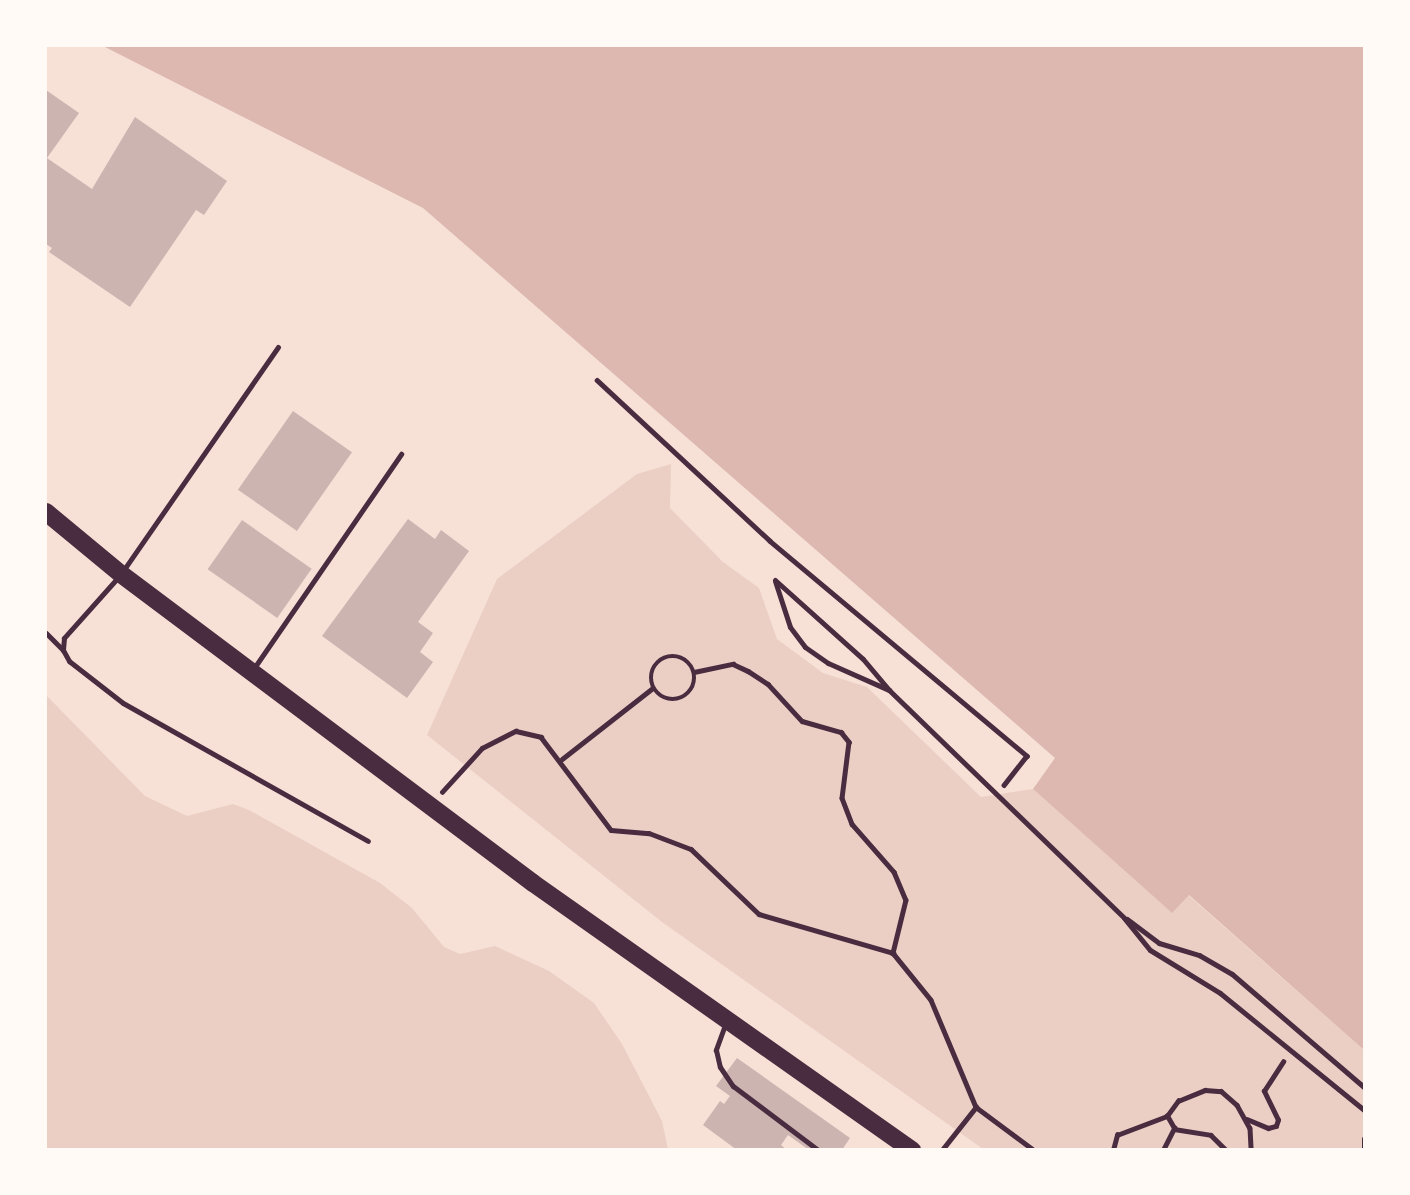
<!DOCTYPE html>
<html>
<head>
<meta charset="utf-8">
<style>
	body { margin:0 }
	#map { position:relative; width:1410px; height:1195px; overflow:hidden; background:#f7e1d7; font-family:Jost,sans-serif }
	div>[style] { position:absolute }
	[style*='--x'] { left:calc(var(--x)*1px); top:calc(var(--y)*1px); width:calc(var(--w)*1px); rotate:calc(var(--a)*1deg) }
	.green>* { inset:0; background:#ebcfc5 }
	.water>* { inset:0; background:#dcb8b0 }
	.building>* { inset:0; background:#ccb4b1; transform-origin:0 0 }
	.path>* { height:4.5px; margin:-2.25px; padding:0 2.25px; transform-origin:2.25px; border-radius:2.25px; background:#4a2c40 }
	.path>.ring { margin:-2.25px; padding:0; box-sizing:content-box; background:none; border:4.5px solid #4a2c40; border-radius:50% }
	.service>* { height:5px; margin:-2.5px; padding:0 2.5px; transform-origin:2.5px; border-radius:2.5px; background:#4a2c40 }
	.primary>* { height:18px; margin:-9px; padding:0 9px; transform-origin:9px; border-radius:9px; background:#4a2c40 }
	span { translate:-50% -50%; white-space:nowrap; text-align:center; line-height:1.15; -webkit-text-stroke:5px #fffaf5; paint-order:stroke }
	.frame { position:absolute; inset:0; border:47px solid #fffaf5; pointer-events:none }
</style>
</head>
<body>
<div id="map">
	<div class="green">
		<div style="clip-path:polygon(671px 464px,670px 508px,723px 562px,759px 588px,777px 639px,823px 673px,867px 687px,981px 797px,1033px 789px,1171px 912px,1188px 895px,1364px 1050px,1364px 1149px,983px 1149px,662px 922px,427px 735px,497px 579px,637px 474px)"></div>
		<div style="clip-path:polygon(46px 695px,145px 796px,187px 816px,233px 804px,249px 810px,380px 883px,412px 908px,444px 947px,460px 954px,495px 946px,549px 971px,594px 1003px,622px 1044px,662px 1121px,668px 1149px,46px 1149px)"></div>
	</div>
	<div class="water">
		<div style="clip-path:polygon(103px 46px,1364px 46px,1364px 1050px,1189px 895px,1172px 913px,1033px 789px,1055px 758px,423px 208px)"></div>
	</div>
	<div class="building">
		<div style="clip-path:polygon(46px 90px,79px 113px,47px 158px,92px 189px,135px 117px,227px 181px,204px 215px,196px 210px,130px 307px,49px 252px,52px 248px,46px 244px)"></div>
		<div style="left:293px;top:411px;width:72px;height:96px;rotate:35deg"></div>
		<div style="clip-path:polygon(408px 519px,435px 539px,441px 530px,469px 551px,418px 622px,433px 633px,420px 652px,433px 662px,407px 698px,322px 636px)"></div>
		<div style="left:242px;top:520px;width:85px;height:60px;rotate:35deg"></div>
		<div style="clip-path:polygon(737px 1058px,850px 1138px,842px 1150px,809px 1150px,788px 1135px,781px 1145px,787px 1150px,737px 1150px,703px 1125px,720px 1101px,724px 1104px,730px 1096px,716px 1086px)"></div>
	</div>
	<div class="path">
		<div style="--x:597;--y:380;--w:236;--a:42.9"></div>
		<div style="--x:770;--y:541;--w:335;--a:39.9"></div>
		<div style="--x:1027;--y:756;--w:37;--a:128"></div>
		<div class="ring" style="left:651px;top:656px;width:39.5px;height:39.5px"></div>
		<div style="--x:694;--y:672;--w:40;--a:-12"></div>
		<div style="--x:733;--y:664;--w:17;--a:25"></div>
		<div style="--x:748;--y:671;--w:24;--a:33"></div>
		<div style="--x:768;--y:684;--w:50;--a:47.4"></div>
		<div style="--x:802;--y:721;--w:41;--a:15.8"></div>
		<div style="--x:841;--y:732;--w:13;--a:51"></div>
		<div style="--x:849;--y:742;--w:56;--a:97.1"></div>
		<div style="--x:842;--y:798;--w:28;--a:69"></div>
		<div style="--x:852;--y:824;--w:64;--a:48.8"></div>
		<div style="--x:894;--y:872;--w:30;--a:67"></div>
		<div style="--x:906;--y:900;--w:55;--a:103.8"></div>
		<div style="--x:562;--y:759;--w:115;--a:-38"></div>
		<div style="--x:442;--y:792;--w:59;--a:-47.7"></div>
		<div style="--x:482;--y:748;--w:38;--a:-27"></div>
		<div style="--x:516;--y:731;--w:26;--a:13"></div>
		<div style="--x:541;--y:737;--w:116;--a:53"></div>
		<div style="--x:611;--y:830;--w:38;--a:5"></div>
		<div style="--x:649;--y:833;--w:45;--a:20.9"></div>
		<div style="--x:691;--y:849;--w:94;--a:43.7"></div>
		<div style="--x:759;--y:914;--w:140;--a:16.2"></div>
		<div style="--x:893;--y:953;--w:60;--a:51"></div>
		<div style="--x:931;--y:1000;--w:116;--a:67.2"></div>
		<div style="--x:976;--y:1107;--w:72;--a:36.6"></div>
		<div style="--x:1247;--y:1119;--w:23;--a:23"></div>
		<div style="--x:1268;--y:1128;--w:8;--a:-14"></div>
		<div style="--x:1276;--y:1126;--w:6;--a:-72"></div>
		<div style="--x:1278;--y:1120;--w:32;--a:-116"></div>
		<div style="--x:1264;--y:1091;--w:35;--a:-57"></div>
		<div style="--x:1174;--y:1129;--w:37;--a:9"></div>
		<div style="--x:1211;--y:1135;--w:21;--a:45"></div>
		<div style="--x:942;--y:1150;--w:55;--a:-51.7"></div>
		<div style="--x:1113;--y:1150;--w:16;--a:-75"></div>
		<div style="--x:1117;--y:1135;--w:53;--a:-20.8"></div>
		<div style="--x:1167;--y:1116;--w:19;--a:-54"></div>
		<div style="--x:1178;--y:1101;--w:29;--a:-22"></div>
		<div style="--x:1205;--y:1090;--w:16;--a:4"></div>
		<div style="--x:1221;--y:1091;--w:21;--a:41"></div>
		<div style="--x:1237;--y:1105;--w:26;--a:61"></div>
		<div style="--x:1250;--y:1128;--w:22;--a:87"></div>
		<div style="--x:1163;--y:1150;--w:25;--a:-63"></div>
		<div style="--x:1174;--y:1128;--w:14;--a:-120"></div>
		<div style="--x:1364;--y:1150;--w:11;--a:-90"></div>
	</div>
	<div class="service">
		<div style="--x:278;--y:347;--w:276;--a:124.7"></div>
		<div style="--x:121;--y:574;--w:86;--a:131.7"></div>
		<div style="--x:64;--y:638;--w:12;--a:95"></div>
		<div style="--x:63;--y:650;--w:13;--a:61"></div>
		<div style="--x:69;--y:661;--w:68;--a:37.9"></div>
		<div style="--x:123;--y:703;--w:281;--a:29.4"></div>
		<div style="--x:775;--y:580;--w:118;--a:41.9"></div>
		<div style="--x:863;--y:659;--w:40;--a:50"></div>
		<div style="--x:889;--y:690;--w:327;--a:44.1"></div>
		<div style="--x:1124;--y:918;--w:41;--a:50.9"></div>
		<div style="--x:1150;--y:950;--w:82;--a:31.6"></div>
		<div style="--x:1220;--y:993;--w:186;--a:39.1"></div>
		<div style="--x:775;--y:581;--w:48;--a:71.9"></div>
		<div style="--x:790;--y:627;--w:25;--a:53"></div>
		<div style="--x:805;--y:647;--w:28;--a:35"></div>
		<div style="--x:828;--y:663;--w:67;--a:23.9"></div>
		<div style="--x:46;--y:633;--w:24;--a:45"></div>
		<div style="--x:254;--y:668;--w:260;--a:-55.5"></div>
		<div style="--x:1127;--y:919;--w:40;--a:37"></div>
		<div style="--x:1159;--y:943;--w:42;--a:16.7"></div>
		<div style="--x:1199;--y:955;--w:38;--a:30"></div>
		<div style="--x:1232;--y:974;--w:174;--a:40.6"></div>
		<div style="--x:726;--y:1022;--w:30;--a:110"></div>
		<div style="--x:716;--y:1050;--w:17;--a:77"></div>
		<div style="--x:720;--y:1067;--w:23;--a:56"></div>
		<div style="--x:733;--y:1086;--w:106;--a:37"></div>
	</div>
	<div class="primary">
		<div style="--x:46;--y:512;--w:97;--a:39.6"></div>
		<div style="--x:121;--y:574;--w:515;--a:36.87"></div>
		<div style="--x:533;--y:883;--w:464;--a:35.2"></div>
	</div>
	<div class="frame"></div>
</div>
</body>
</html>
